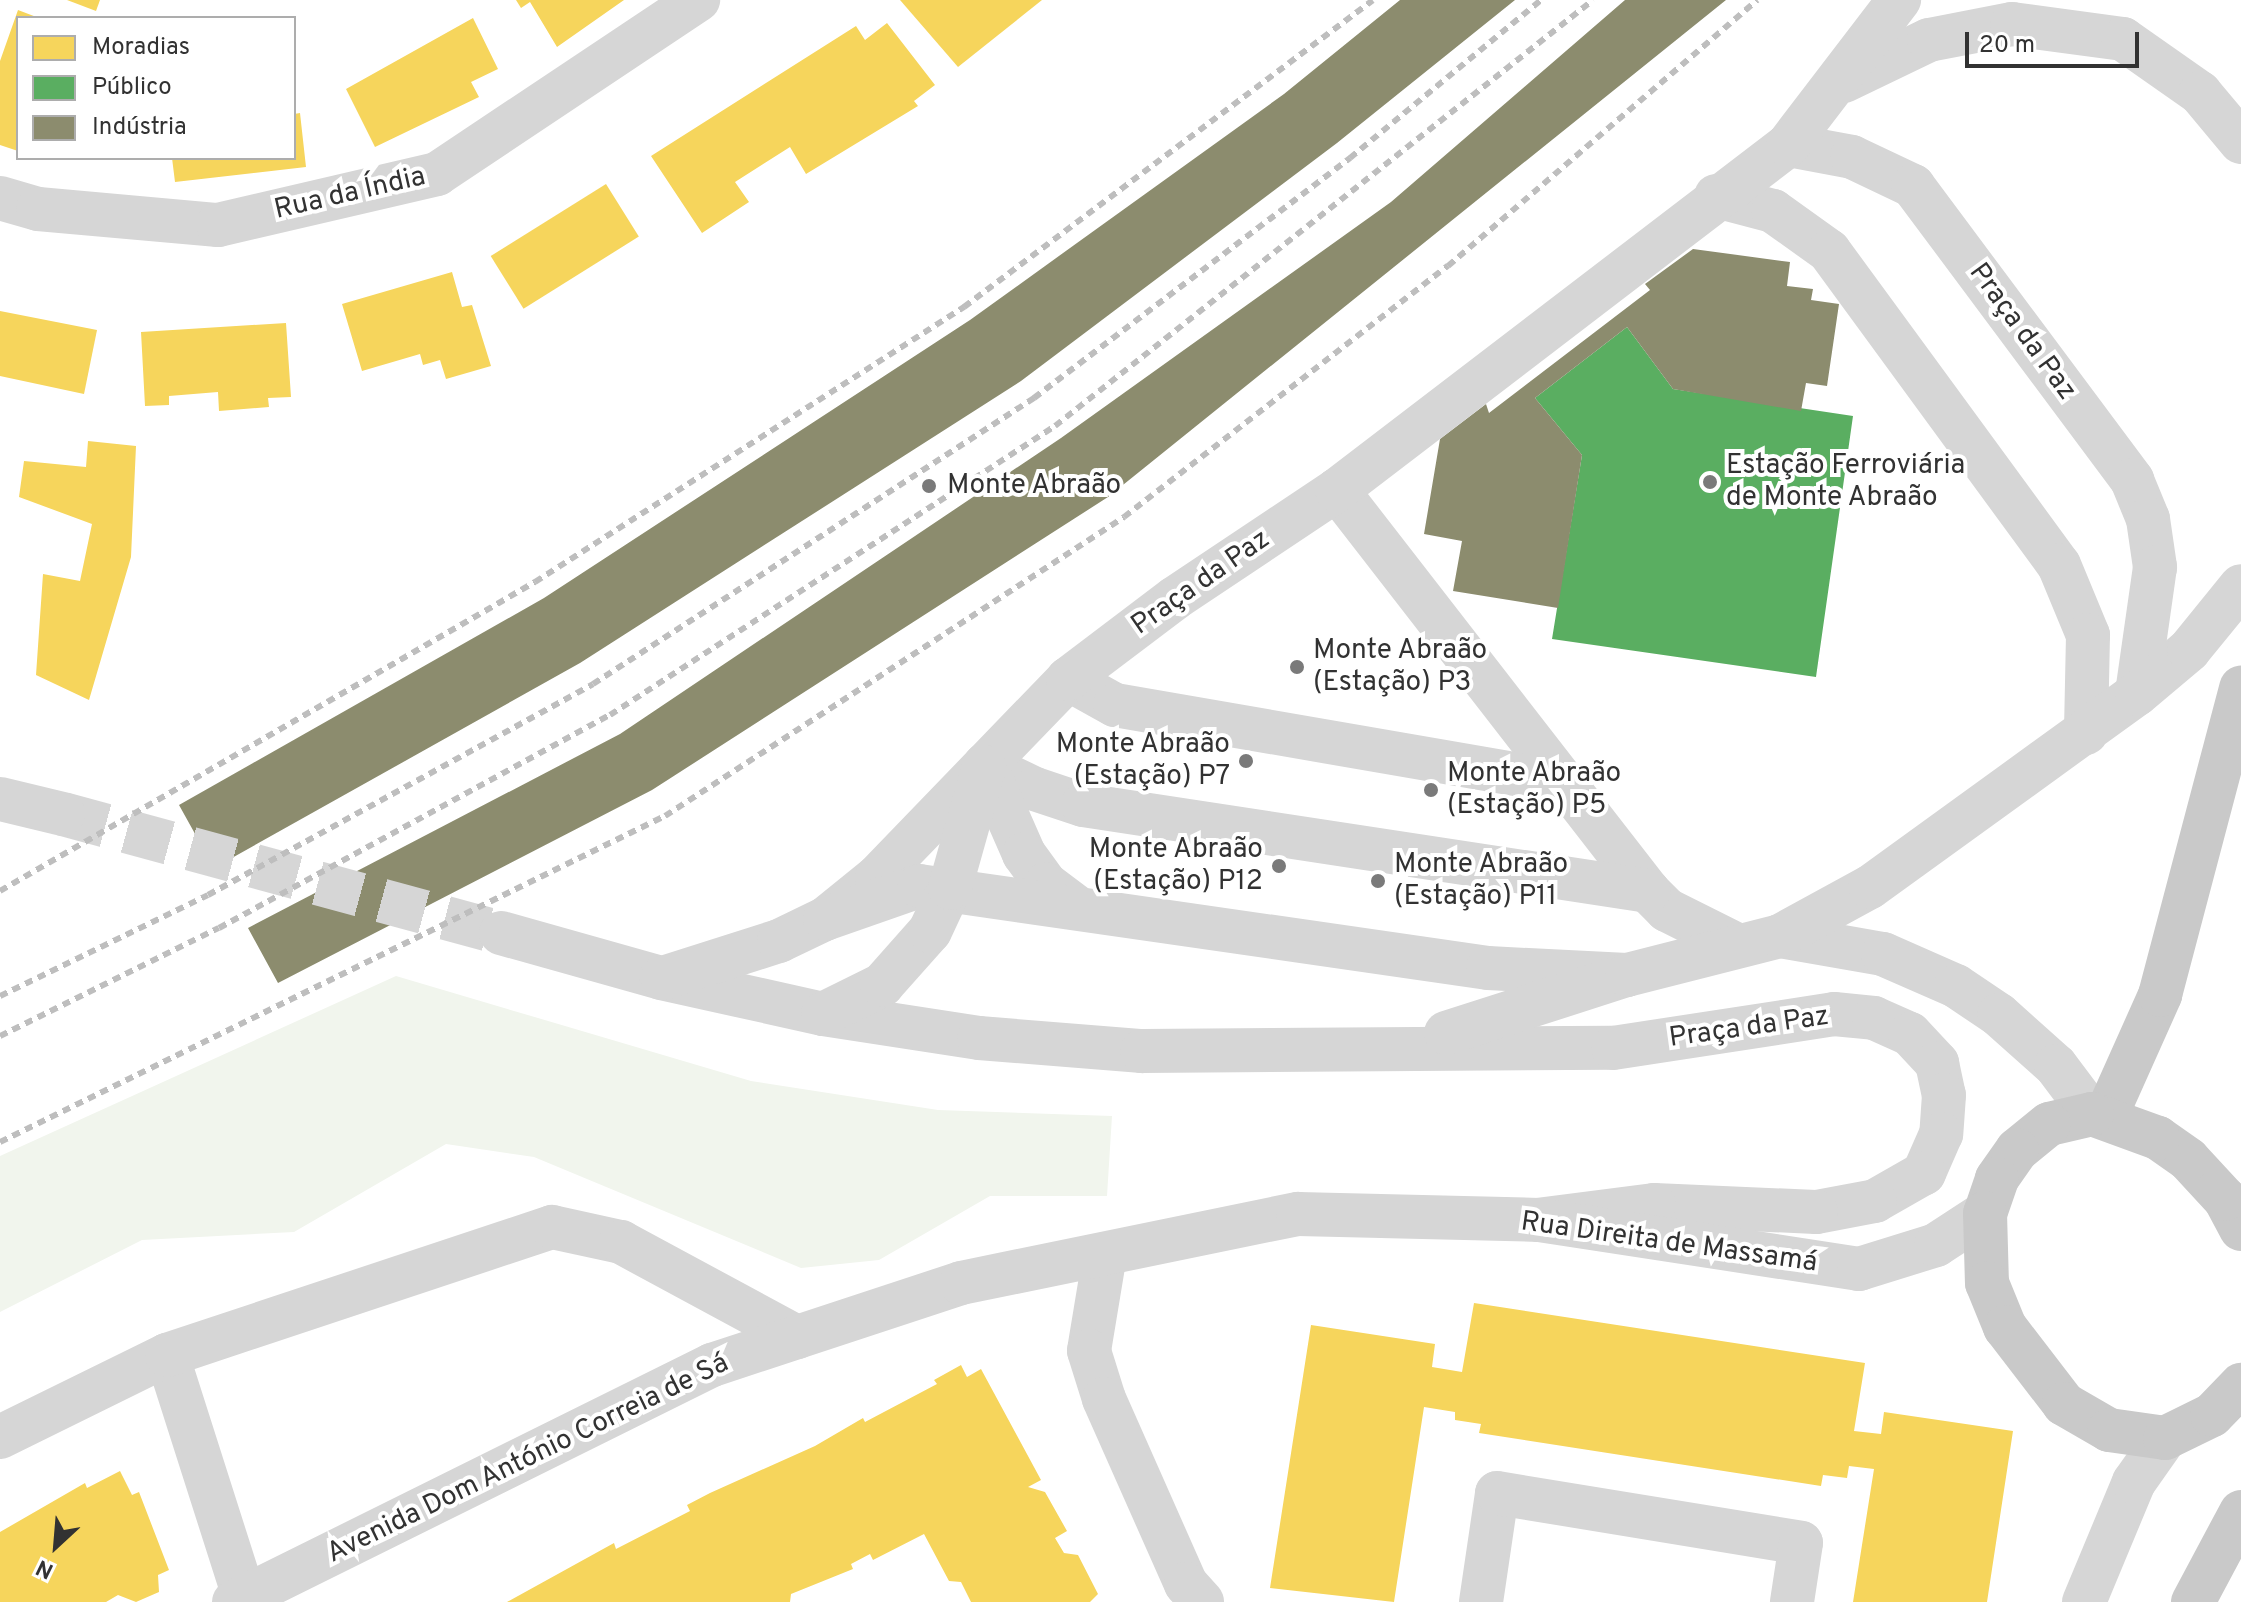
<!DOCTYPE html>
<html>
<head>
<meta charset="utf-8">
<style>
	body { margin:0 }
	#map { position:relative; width:2241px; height:1602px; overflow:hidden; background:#fff; font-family:Overpass,sans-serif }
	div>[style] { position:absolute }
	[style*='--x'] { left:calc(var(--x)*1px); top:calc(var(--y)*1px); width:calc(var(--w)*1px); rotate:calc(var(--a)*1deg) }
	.green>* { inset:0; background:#f1f5ed }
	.homes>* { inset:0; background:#f6d55c; transform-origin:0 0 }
	.public>* { inset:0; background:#5aae61 }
	.industry>* { inset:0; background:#8c8c6e }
	.minor-tunnel>* { height:44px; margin-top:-22px; transform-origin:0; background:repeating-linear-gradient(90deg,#d6d6d6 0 44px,transparent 0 66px) }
	.minor>* { height:44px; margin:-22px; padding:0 22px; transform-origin:22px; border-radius:22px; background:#d6d6d6 }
	.major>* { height:44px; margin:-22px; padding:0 22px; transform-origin:22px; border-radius:22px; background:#c9c9c9 }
	.rail>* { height:6px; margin-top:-3px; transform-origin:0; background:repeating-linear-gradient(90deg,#bebebe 0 8px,transparent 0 14px) }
	.dots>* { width:22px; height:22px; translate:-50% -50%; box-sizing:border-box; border:4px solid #fff; border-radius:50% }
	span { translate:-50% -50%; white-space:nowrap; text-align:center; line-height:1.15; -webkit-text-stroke:8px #fff; paint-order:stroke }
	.street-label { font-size:28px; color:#323232 }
	.poi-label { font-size:28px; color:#323232 }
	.left { translate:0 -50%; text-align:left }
	.right { translate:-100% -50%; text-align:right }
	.legend { position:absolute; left:16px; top:16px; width:280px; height:144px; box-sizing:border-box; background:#fff; border:2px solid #adadad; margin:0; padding:10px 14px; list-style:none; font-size:24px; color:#323232 }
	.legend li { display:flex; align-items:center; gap:16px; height:40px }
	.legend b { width:40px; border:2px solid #adadad }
	.north { position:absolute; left:16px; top:1506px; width:80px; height:80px; -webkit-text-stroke:6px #fff; paint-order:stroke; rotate:206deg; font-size:22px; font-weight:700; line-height:32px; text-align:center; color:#323232 }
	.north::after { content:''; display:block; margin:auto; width:28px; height:36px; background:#323232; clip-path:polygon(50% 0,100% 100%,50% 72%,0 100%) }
	.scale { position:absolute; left:1965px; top:32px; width:174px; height:36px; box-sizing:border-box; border:4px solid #323232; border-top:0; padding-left:10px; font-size:24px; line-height:28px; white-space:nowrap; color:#323232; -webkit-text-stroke:6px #fff; paint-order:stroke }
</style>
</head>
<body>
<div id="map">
	<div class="green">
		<div style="clip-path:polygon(396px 976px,751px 1081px,938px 1110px,1112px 1116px,1107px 1196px,990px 1196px,879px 1260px,801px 1268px,534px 1157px,446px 1144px,294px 1232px,142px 1240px,0 1312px,0 1156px)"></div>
	</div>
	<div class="homes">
		<div style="clip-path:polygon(67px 0,100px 0,96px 11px)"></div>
		<div style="clip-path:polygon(516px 0,624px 0,557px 47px,530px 2px,521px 8px)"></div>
		<div style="clip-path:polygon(900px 0,1042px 0,958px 67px)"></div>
		<div style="clip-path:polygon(18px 10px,39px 18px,18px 18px,18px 151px,0 145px,0 61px)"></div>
		<div style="clip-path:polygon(473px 18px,498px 69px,471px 82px,479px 97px,375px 147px,346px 89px)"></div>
		<div style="clip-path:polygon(887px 23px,935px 85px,914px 101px,918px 106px,806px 174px,790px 147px,735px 182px,749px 202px,702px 233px,651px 156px,856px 26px,865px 40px)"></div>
		<div style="clip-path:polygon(300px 113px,306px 167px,175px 182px,172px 158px,294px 158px,294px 114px)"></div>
		<div style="left:606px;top:184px;width:62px;height:136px;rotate:58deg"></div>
		<div style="clip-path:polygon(452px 272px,462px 307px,472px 305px,491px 366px,446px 379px,440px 360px,423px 365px,420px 354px,362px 371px,342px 304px)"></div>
		<div style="clip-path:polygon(0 311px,97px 330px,84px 394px,0 376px)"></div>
		<div style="clip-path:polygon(286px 323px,291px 397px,268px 398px,269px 407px,219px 411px,218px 392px,169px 396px,169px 405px,145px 406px,141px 332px)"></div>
		<div style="clip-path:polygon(88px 441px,136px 446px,131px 557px,89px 700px,36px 675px,43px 574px,80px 581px,92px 524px,19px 497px,24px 461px,86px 467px)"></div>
		<div style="clip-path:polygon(1474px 1303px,1865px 1363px,1854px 1431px,1881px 1434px,1884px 1412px,2013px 1431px,1987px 1602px,1853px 1602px,1874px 1469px,1849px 1466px,1847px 1478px,1823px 1475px,1821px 1486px,1479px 1433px,1481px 1424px,1455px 1420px,1455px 1412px,1424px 1407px,1394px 1602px,1270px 1588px,1311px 1325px,1435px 1344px,1432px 1367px,1462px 1372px)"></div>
		<div style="clip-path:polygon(961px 1365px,967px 1377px,981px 1369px,1041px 1480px,1028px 1487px,1045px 1492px,1067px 1531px,1055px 1538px,1064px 1553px,1078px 1555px,1098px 1594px,1090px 1602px,971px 1602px,961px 1582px,949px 1581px,924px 1534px,873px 1560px,870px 1554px,851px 1564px,853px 1569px,791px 1594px,790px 1602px,507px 1602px,614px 1543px,616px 1549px,690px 1511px,687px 1505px,710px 1493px,815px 1446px,863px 1418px,865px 1422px,937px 1384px,934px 1380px)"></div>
		<div style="clip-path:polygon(120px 1471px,132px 1495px,139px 1492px,169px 1570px,158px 1575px,159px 1592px,136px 1602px,118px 1595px,106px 1602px,0 1602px,0 1532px,85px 1483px,87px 1488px)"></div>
	</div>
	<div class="public">
		<div style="clip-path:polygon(1627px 327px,1673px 389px,1853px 416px,1816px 677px,1552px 639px,1582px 455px,1535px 398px)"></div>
	</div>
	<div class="industry">
		<div style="clip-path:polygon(1400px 0,1515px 0,1337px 143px,1021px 381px,580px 663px,214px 868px,179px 805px,544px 598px,970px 320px,1284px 94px)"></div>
		<div style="clip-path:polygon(1625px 0,1726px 0,1108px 497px,652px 790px,278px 983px,248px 928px,620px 734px,1061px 438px,1391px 202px)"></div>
		<div style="clip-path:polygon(1693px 249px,1790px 262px,1787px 286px,1813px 289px,1811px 300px,1839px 304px,1827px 386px,1806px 383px,1801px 411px,1673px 389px,1627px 327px,1535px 398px,1582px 455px,1558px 608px,1453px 591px,1462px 541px,1424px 534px,1440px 439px,1486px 404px,1489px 413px,1650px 290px,1645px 284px)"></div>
	</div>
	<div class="minor-tunnel">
		<div style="--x:63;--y:814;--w:454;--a:15.2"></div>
	</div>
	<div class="minor">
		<div style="--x:1844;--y:81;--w:94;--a:-25.8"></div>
		<div style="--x:1929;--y:40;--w:85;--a:-10.9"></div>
		<div style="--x:2012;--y:24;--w:112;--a:7.7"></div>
		<div style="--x:2123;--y:39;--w:94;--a:35"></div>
		<div style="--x:2200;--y:93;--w:64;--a:50.1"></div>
		<div style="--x:1788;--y:145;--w:65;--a:10.6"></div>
		<div style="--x:1852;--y:157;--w:68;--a:25.4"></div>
		<div style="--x:1913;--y:186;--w:367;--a:53.3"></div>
		<div style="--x:2132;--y:480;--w:42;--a:67.7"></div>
		<div style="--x:2148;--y:519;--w:49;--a:81.7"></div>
		<div style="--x:2155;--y:567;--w:128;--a:98.1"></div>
		<div style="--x:1716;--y:196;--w:59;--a:14.7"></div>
		<div style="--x:1773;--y:211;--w:69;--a:35.5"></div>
		<div style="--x:1829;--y:251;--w:389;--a:53.8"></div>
		<div style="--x:2059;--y:565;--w:76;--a:67.5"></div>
		<div style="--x:2088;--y:635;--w:98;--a:91.2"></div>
		<div style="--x:0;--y:198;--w:40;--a:16"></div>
		<div style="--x:38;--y:209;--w:181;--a:5.1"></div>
		<div style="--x:218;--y:225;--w:225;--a:-13.1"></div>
		<div style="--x:437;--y:174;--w:314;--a:-33.7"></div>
		<div style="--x:1337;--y:490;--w:507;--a:52.2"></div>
		<div style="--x:1648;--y:891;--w:27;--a:45"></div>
		<div style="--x:1667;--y:910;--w:76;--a:26.6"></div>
		<div style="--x:1068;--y:679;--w:54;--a:29"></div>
		<div style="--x:1115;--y:705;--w:458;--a:9.8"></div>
		<div style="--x:985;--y:765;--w:55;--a:25.6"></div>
		<div style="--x:1035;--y:789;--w:51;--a:18.4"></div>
		<div style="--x:1083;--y:805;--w:572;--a:8.65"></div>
		<div style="--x:985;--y:765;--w:97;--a:66.3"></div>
		<div style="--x:1024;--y:854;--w:37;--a:54"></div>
		<div style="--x:1046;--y:884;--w:35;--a:37"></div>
		<div style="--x:0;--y:799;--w:65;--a:13.4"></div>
		<div style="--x:825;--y:919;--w:67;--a:-38.9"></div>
		<div style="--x:877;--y:877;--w:275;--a:-46"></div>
		<div style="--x:1068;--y:679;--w:134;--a:-37.1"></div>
		<div style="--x:1175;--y:598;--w:195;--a:-33.7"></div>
		<div style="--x:1337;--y:490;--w:568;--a:-37.41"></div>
		<div style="--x:1788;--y:145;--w:183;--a:-52.6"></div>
		<div style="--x:501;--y:933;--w:166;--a:15.7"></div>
		<div style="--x:661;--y:978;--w:166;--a:12.5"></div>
		<div style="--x:823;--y:1014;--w:158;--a:8.7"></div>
		<div style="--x:979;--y:1038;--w:164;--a:4.6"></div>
		<div style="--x:1142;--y:1051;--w:471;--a:-0.4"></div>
		<div style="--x:1613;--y:1048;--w:224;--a:-8.7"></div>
		<div style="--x:1834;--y:1014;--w:40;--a:5.7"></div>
		<div style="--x:1874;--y:1018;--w:39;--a:24"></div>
		<div style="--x:1910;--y:1034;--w:40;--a:47"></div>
		<div style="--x:1937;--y:1063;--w:33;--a:78"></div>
		<div style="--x:1944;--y:1095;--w:39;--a:94"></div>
		<div style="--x:1941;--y:1134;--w:43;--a:113.6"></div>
		<div style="--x:1924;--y:1173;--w:56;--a:150.3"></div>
		<div style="--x:1875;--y:1201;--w:60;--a:169.4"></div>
		<div style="--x:1816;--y:1212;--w:162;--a:-177.5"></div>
		<div style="--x:1654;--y:1205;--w:116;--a:172.6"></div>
		<div style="--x:1780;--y:936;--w:105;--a:9.9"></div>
		<div style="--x:1883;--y:954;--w:80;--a:23.7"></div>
		<div style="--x:1956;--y:986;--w:52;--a:34"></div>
		<div style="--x:1999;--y:1015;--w:76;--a:41.8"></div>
		<div style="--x:2056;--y:1066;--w:60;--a:53.1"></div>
		<div style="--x:663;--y:978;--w:122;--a:-17.7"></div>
		<div style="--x:779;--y:941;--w:51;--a:-25.6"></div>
		<div style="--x:825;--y:919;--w:100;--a:-19.3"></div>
		<div style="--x:919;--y:886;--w:575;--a:8.2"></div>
		<div style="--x:1488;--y:968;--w:139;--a:2.9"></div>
		<div style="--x:823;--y:1014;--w:66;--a:-26.2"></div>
		<div style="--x:882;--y:985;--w:72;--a:-48.4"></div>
		<div style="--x:930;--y:931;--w:47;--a:-65.1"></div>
		<div style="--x:950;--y:888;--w:126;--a:-74.3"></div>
		<div style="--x:1446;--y:1033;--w:190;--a:-17.8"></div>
		<div style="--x:1627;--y:975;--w:158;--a:-14.3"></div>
		<div style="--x:1780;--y:936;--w:102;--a:-28.6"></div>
		<div style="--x:1870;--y:887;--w:329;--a:-35.9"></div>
		<div style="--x:2137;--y:694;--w:68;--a:-40.2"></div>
		<div style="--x:2189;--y:650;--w:82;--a:-50.9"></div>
		<div style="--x:1105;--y:1254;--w:98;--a:99.4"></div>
		<div style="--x:1089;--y:1351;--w:50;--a:72.6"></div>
		<div style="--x:1104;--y:1399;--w:202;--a:66.1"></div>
		<div style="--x:1186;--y:1584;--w:24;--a:48"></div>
		<div style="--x:167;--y:1355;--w:254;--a:72.3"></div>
		<div style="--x:0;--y:1437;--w:186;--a:-26.2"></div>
		<div style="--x:167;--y:1355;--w:406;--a:-18.4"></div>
		<div style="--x:552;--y:1227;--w:71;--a:12.3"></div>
		<div style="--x:621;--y:1242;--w:200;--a:28.4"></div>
		<div style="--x:234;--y:1602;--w:534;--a:-26.37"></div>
		<div style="--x:712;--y:1365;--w:262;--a:-18.2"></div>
		<div style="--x:961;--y:1283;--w:344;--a:-11.6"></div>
		<div style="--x:1298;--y:1214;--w:241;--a:1.4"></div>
		<div style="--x:1539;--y:1220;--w:324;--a:8.7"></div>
		<div style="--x:1859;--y:1269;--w:81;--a:-17.3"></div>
		<div style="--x:1936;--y:1245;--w:59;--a:-33.1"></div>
		<div style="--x:1481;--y:1602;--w:110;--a:-81.6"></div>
		<div style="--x:1497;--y:1493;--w:308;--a:9.3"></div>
		<div style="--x:1801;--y:1543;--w:60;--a:98.7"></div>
		<div style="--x:2084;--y:1602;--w:130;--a:-67.4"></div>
		<div style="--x:2134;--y:1482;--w:54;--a:-54.8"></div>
	</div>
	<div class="major">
		<div style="--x:2106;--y:1116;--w:133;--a:-65.9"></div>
		<div style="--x:2160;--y:995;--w:318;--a:-75.2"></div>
		<div style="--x:2241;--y:1229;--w:34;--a:-118"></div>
		<div style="--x:2225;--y:1199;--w:54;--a:-132.8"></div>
		<div style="--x:2188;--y:1159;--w:37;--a:-145"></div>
		<div style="--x:2158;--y:1138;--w:70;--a:-160"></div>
		<div style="--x:2092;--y:1114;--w:44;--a:166.9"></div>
		<div style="--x:2049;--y:1124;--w:41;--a:140.9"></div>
		<div style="--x:2017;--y:1150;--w:35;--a:125"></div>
		<div style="--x:1997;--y:1179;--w:36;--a:109"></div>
		<div style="--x:1985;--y:1213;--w:70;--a:88.4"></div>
		<div style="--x:1987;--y:1283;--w:48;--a:67.8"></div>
		<div style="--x:2005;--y:1327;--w:97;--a:52.5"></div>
		<div style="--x:2064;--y:1404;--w:52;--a:30"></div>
		<div style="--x:2109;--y:1430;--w:57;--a:8.1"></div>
		<div style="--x:2165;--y:1438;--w:52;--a:-26.1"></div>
		<div style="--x:2212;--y:1415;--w:42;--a:-46"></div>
		<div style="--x:2193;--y:1602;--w:102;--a:-61.9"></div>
	</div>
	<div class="rail">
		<div style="--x:0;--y:891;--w:618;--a:-30.01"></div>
		<div style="--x:535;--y:582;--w:510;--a:-32.66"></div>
		<div style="--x:964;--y:307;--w:511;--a:-36.89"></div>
		<div style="--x:0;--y:996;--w:231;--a:-25.9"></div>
		<div style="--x:208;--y:895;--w:439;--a:-28.7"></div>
		<div style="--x:593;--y:684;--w:526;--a:-32.96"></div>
		<div style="--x:1034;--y:398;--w:397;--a:-37.2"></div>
		<div style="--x:1350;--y:158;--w:248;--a:-39.6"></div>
		<div style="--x:0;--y:1036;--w:244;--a:-26.3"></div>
		<div style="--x:219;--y:928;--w:445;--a:-28.6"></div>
		<div style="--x:610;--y:715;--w:531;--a:-33"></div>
		<div style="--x:1055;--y:426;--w:686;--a:-38.37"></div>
		<div style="--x:0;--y:1142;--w:741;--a:-26.12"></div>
		<div style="--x:665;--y:816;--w:548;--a:-33.08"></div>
		<div style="--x:1124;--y:517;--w:410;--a:-37.8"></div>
		<div style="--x:1448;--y:266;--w:408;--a:-40.7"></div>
	</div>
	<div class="dots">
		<div style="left:1710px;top:482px;background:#7a7a7a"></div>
		<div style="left:929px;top:486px;background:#7a7a7a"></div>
		<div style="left:1297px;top:667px;background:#7a7a7a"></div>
		<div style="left:1246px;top:761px;background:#7a7a7a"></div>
		<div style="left:1431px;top:790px;background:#7a7a7a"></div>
		<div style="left:1279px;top:866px;background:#7a7a7a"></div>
		<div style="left:1378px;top:881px;background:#7a7a7a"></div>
	</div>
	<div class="street-label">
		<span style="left:350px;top:194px;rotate:-13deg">Rua da Índia</span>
		<span style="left:2022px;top:332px;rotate:54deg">Praça da Paz</span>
		<span style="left:1201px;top:583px;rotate:-35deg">Praça da Paz</span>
		<span style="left:1749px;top:1028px;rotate:-8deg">Praça da Paz</span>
		<span style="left:1669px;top:1243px;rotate:8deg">Rua Direita de Massamá</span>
		<span style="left:528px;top:1459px;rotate:-26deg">Avenida Dom António Correia de Sá</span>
	</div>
	<div class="poi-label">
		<span class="left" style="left:1726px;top:482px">Estação Ferroviária<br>de Monte Abraão</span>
		<span class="left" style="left:947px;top:486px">Monte Abraão</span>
		<span class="left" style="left:1313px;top:667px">Monte Abraão<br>(Estação) P3</span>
		<span class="right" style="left:1230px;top:761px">Monte Abraão<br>(Estação) P7</span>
		<span class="left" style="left:1447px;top:790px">Monte Abraão<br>(Estação) P5</span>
		<span class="right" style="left:1263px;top:866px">Monte Abraão<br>(Estação) P12</span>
		<span class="left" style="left:1394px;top:881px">Monte Abraão<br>(Estação) P11</span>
	</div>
	<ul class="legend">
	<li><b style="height:22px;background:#f6d55c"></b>Moradias</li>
	<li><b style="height:22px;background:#5aae61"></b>Público</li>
	<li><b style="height:22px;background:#8c8c6e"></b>Indústria</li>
	</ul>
	<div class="north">N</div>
	<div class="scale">20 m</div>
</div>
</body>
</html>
